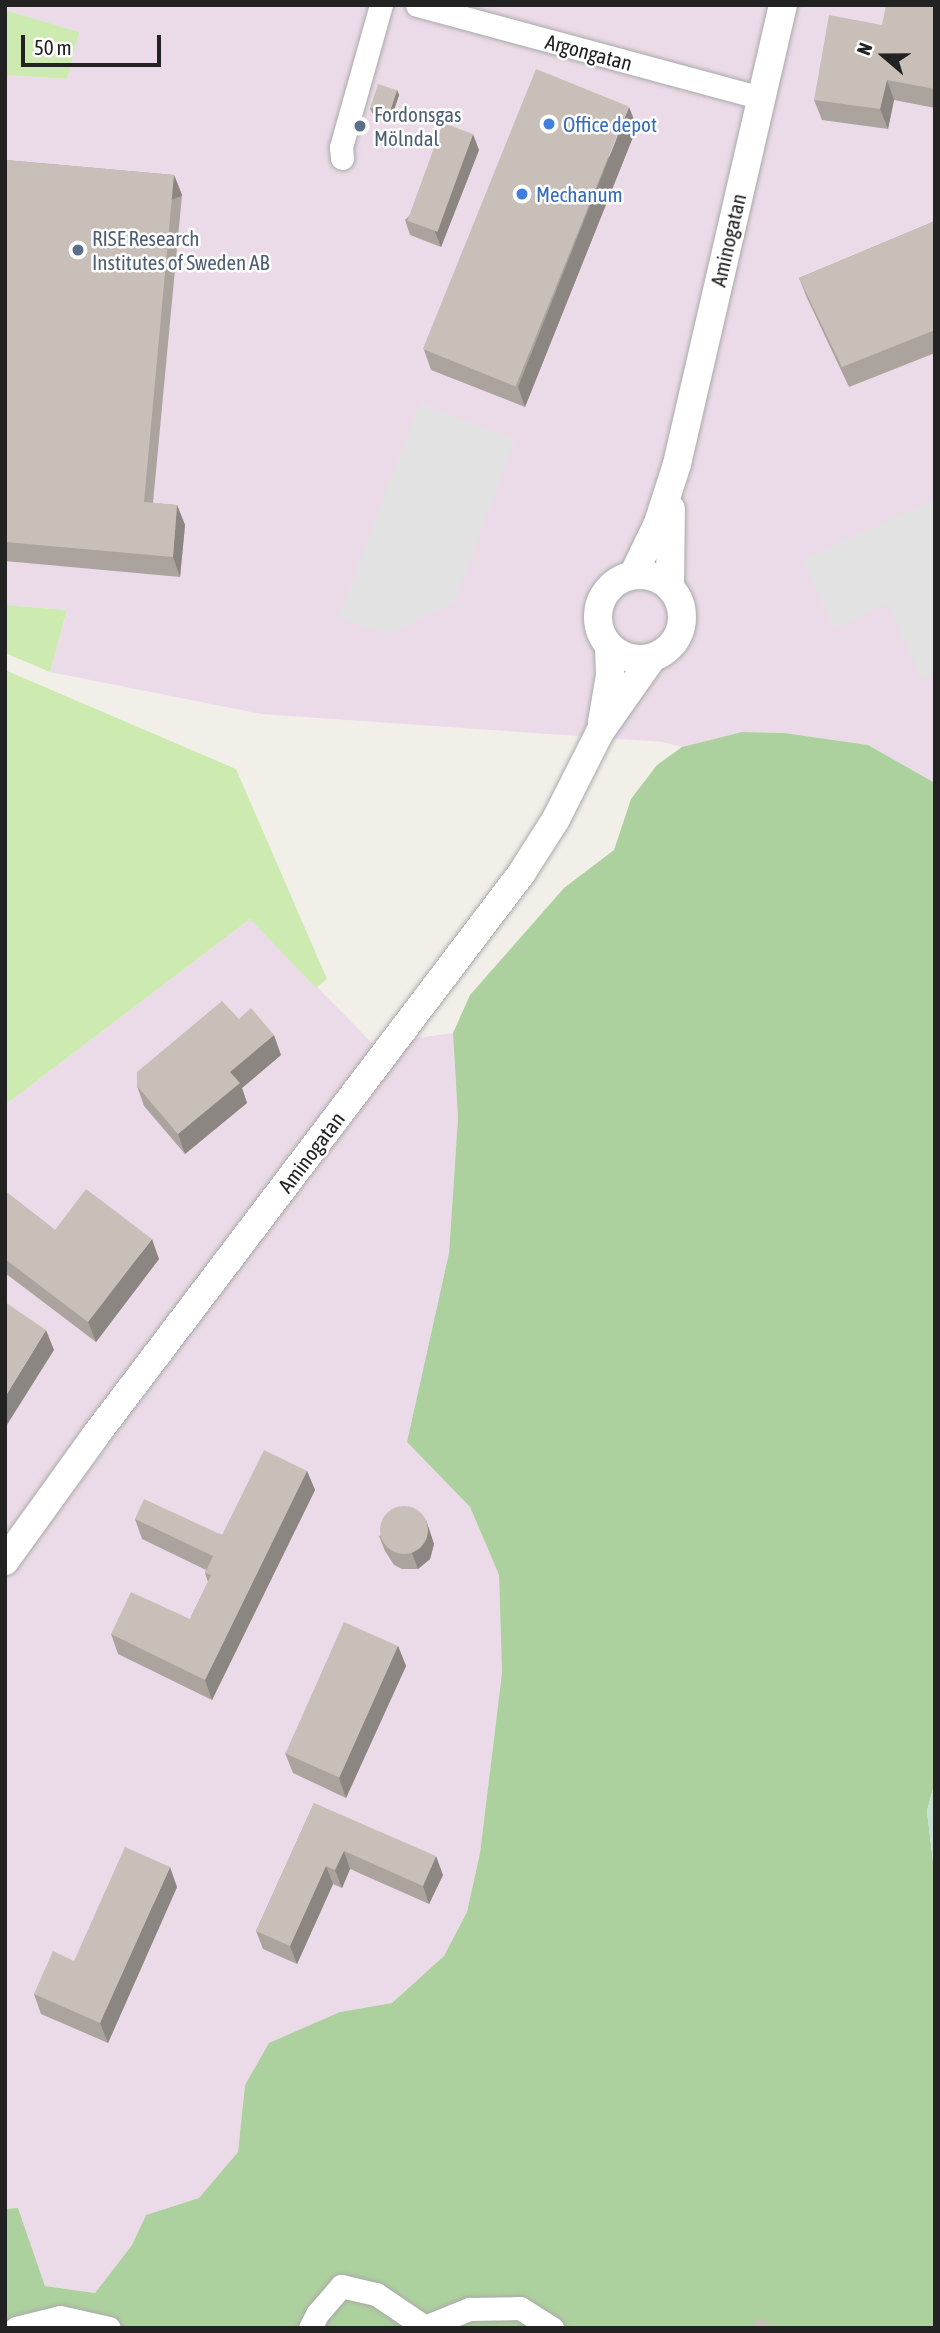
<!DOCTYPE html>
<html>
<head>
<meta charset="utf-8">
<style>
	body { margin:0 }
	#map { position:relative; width:940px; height:2333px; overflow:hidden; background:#f2efe9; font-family:"Asap Condensed",sans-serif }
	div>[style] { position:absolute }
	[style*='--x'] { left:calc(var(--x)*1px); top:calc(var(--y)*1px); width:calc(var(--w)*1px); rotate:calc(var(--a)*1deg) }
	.industrial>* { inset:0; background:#ebdbe8 }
	.grass>* { inset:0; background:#cdebb0 }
	.forest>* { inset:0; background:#add19e }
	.wetland>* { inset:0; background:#c6e0d4 }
	.parking>* { inset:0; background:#e2e2e2 }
	.roads { filter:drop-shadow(0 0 2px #a9a9a9) drop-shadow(0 0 2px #a9a9a9) }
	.minor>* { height:23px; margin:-11.5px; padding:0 11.5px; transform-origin:11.5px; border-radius:11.5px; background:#fff }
	.tertiary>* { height:28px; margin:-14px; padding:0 14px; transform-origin:14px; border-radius:14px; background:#fff }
	.tertiary>.ring { margin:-14px; padding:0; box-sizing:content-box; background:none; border:28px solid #fff; border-radius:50% }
	.wall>* { inset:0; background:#aba49e }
	.shaded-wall>* { inset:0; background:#8b8681; transform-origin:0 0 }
	.building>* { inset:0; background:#c7bfb8; transform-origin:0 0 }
	.round { border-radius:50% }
	.dots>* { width:19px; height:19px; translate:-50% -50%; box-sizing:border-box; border:4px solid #fff; border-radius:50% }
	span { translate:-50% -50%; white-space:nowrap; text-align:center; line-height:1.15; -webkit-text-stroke:5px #fff; paint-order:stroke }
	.street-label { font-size:21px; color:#222 }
	.service-label { font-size:21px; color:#4e5e75 }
	.left { translate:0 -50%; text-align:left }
	.shop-label { font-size:21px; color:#366cbe }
	.frame { position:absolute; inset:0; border:7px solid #222; pointer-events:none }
	.north { position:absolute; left:849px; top:21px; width:70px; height:70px; -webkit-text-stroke:5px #fff; paint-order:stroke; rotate:290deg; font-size:19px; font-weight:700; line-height:28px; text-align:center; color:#222 }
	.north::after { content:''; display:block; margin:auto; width:24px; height:32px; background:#222; clip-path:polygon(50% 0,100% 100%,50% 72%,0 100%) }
	.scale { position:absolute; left:21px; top:35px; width:140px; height:32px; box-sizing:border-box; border:4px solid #222; border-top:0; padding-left:9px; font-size:21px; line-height:24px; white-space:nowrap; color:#222; -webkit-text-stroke:5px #fff; paint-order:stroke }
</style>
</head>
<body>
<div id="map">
	<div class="industrial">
		<div style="clip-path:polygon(5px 5px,935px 5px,935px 783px,868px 745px,784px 733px,742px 732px,682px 747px,663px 742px,261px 714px,50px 672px,67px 610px,5px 605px,5px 75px,67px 79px,78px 32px,5px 10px)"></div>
		<div style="clip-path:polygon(250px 919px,373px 1044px,453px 1033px,458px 1118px,449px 1253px,407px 1442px,470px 1507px,499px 1575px,502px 1673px,480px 1853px,467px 1912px,444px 1956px,392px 2003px,340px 2012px,245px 2085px,238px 2152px,199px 2198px,146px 2215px,132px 2245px,95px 2293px,45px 2286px,18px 2208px,5px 2209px,5px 1105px)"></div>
	</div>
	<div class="grass">
		<div style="clip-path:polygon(5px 10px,79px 32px,67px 79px,5px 75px)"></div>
		<div style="clip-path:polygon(5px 605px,67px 610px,50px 672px,5px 653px)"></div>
		<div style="clip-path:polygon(5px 670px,236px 769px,327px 979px,316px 988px,250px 919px,5px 1105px)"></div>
	</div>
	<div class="forest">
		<div style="clip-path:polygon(742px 732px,784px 733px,868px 745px,935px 783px,935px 1781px,927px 1811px,935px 1878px,935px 2328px,5px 2328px,5px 2209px,18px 2208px,45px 2286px,95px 2293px,132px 2245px,146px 2215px,199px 2198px,238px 2152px,245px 2085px,269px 2043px,340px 2012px,392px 2003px,444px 1956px,467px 1912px,480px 1853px,502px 1673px,499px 1575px,470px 1507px,407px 1442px,449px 1253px,458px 1118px,453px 1033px,470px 995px,564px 888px,614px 850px,631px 799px,657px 765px,682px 747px)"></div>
	</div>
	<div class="wetland">
		<div style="clip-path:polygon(935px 1781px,935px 1878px,927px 1811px)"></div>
	</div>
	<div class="parking">
		<div style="clip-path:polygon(420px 403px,515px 440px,454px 602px,388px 634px,338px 618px)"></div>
		<div style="clip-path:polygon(935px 499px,935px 673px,922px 679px,888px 604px,834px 628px,803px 560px)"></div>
	</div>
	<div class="roads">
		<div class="minor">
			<div style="--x:417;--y:5;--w:356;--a:15.1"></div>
			<div style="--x:342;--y:158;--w:11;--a:-95"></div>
			<div style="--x:341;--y:147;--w:148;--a:-74.3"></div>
			<div style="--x:16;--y:2328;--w:45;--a:-14"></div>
			<div style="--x:60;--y:2317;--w:50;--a:12.7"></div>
			<div style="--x:310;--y:2328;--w:16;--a:-63"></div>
			<div style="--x:317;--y:2314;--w:37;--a:-49"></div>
			<div style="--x:341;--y:2286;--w:36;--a:13"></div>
			<div style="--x:376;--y:2294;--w:59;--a:34"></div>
			<div style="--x:425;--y:2327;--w:48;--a:-22.2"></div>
			<div style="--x:469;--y:2309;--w:51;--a:-1.1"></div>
			<div style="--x:520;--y:2308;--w:38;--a:32"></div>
		</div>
		<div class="tertiary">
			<div class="ring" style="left:598px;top:575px;width:56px;height:56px"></div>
			<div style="--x:633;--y:575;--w:58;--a:-64.3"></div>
			<div style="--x:658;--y:523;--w:62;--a:-72.1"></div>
			<div style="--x:677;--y:464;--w:471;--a:-77"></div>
			<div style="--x:670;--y:586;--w:77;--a:-89.3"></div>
			<div style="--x:602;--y:722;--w:48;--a:-80.3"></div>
			<div style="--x:610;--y:675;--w:29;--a:-92"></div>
			<div style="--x:5;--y:1561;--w:154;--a:-54.2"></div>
			<div style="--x:95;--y:1436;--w:705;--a:-52.84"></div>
			<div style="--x:521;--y:874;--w:65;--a:-57.5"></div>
			<div style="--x:556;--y:819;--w:97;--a:-63.2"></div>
			<div style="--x:600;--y:732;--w:90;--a:-54.9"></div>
		</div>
	</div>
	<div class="wall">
		<div style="clip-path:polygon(935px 5px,935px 108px,894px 100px,888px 129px,822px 120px,814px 100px,882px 25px)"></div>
		<div style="clip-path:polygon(397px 90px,399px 95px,391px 119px,372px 113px,370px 108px)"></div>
		<div style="clip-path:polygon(637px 127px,525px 407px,431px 370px,424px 350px)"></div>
		<div style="clip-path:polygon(479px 150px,441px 247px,410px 235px,405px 220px)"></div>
		<div style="clip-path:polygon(5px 160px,174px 175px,182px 195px,153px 503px,177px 505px,185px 525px,180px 577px,5px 561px)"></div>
		<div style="clip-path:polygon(935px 221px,935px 353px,849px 387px,807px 298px,799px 278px)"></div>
		<div style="clip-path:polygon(239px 1019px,281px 1055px,242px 1088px,247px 1103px,185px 1154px,144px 1106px,137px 1086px)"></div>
		<div style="clip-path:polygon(5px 1191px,55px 1230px,159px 1259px,96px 1342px,5px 1273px)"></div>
		<div style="clip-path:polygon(307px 1471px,315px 1490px,212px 1700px,118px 1654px,111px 1634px,190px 1619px,208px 1582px,205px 1573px,206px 1570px,142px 1539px,135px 1519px,222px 1535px)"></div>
		<div style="clip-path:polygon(426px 1520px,434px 1544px,430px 1559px,418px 1569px,402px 1569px,394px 1565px,385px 1551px,379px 1536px)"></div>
		<div style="clip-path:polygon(398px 1646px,406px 1666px,346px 1798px,293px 1773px,285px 1753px)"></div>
		<div style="clip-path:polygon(314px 1803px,443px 1875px,429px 1904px,350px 1869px,342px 1888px,333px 1884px,297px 1964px,263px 1949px,256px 1931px)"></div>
		<div style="clip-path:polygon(177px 1887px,108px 2043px,41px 2014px,34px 1994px,74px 1961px)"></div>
	</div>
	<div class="shaded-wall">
		<div style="clip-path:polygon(887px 80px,894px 100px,888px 129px,880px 109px)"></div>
		<div style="clip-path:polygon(397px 90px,399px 95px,391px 119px,389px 114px)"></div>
		<div style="clip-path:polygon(629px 107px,637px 127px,525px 407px,518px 387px)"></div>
		<div style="clip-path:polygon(473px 134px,479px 150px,441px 247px,435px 232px)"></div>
		<div style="left:174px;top:175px;width:22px;height:328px;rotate:68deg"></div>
		<div style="clip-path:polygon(177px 505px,185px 525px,180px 577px,173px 557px)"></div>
		<div style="clip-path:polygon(274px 1035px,281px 1055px,242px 1088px,247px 1103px,185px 1154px,178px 1134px,230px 1072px)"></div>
		<div style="clip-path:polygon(152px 1239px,159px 1259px,96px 1342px,88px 1322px)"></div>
		<div style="clip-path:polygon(46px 1330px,54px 1350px,5px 1428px,5px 1397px)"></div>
		<div style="clip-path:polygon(307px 1471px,315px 1490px,212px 1700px,205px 1680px)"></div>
		<div style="clip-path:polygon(426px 1520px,434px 1544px,430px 1559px,418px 1569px,412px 1553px)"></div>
		<div style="clip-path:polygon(398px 1646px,406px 1666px,346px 1798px,339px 1778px)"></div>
		<div style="clip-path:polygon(344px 1851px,350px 1869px,342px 1888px,335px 1870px)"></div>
		<div style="clip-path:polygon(436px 1856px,443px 1875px,429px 1904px,423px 1886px)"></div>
		<div style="clip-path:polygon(326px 1866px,333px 1884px,297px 1964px,290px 1946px)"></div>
		<div style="clip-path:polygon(170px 1867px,177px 1887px,108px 2043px,100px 2023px)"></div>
	</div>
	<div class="building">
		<div style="clip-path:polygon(886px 5px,935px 5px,935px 89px,887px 80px,880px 109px,814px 100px,829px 15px,882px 25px)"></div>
		<div style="left:536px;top:69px;width:100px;height:302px;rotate:22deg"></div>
		<div style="left:378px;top:84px;width:20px;height:25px;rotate:18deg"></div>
		<div style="left:443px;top:123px;width:32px;height:104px;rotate:20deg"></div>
		<div style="clip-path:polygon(5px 160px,174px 175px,144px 502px,177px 505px,173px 557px,5px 542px)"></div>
		<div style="clip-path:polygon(935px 221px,935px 330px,842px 367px,799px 278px)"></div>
		<div style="clip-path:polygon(222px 1001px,239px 1019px,251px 1008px,274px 1035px,230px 1072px,240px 1083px,178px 1134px,137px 1086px,137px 1072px)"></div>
		<div style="clip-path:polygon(86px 1189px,152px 1239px,88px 1322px,5px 1259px,5px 1191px,55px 1230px)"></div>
		<div style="clip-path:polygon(5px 1302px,46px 1330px,5px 1397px)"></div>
		<div style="clip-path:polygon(264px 1450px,307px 1471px,205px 1680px,111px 1634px,131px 1592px,190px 1619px,211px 1575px,205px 1573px,213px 1556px,135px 1519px,144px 1499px,222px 1535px)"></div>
		<div class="round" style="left:380px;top:1506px;width:48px;height:48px"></div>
		<div style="left:344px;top:1622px;width:59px;height:144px;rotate:24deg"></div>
		<div style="clip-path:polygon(314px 1803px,436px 1856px,423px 1886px,344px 1851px,335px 1870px,326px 1866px,290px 1946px,256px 1931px)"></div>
		<div style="clip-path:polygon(125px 1847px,170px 1867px,100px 2023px,34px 1994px,53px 1951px,74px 1961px)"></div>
		<div style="clip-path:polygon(759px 2317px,775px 2328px,751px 2328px)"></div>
	</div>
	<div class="dots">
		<div style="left:549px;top:124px;background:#3f7fe0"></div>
		<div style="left:360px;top:126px;background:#5c6f8a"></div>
		<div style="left:522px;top:194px;background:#3f7fe0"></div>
		<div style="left:78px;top:250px;background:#5c6f8a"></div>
	</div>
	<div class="street-label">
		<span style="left:589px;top:52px;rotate:15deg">Argongatan</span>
		<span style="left:728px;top:240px;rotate:-77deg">Aminogatan</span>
		<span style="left:311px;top:1152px;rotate:-53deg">Aminogatan</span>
	</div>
	<div class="service-label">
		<span class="left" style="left:374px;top:126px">Fordonsgas<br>Mölndal</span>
		<span class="left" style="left:92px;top:250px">RISE Research<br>Institutes of Sweden AB</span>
	</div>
	<div class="shop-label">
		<span class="left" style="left:563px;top:124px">Office depot</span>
		<span class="left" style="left:536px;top:194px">Mechanum</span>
	</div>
	<div class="frame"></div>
	<div class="north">N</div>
	<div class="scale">50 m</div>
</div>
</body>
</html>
